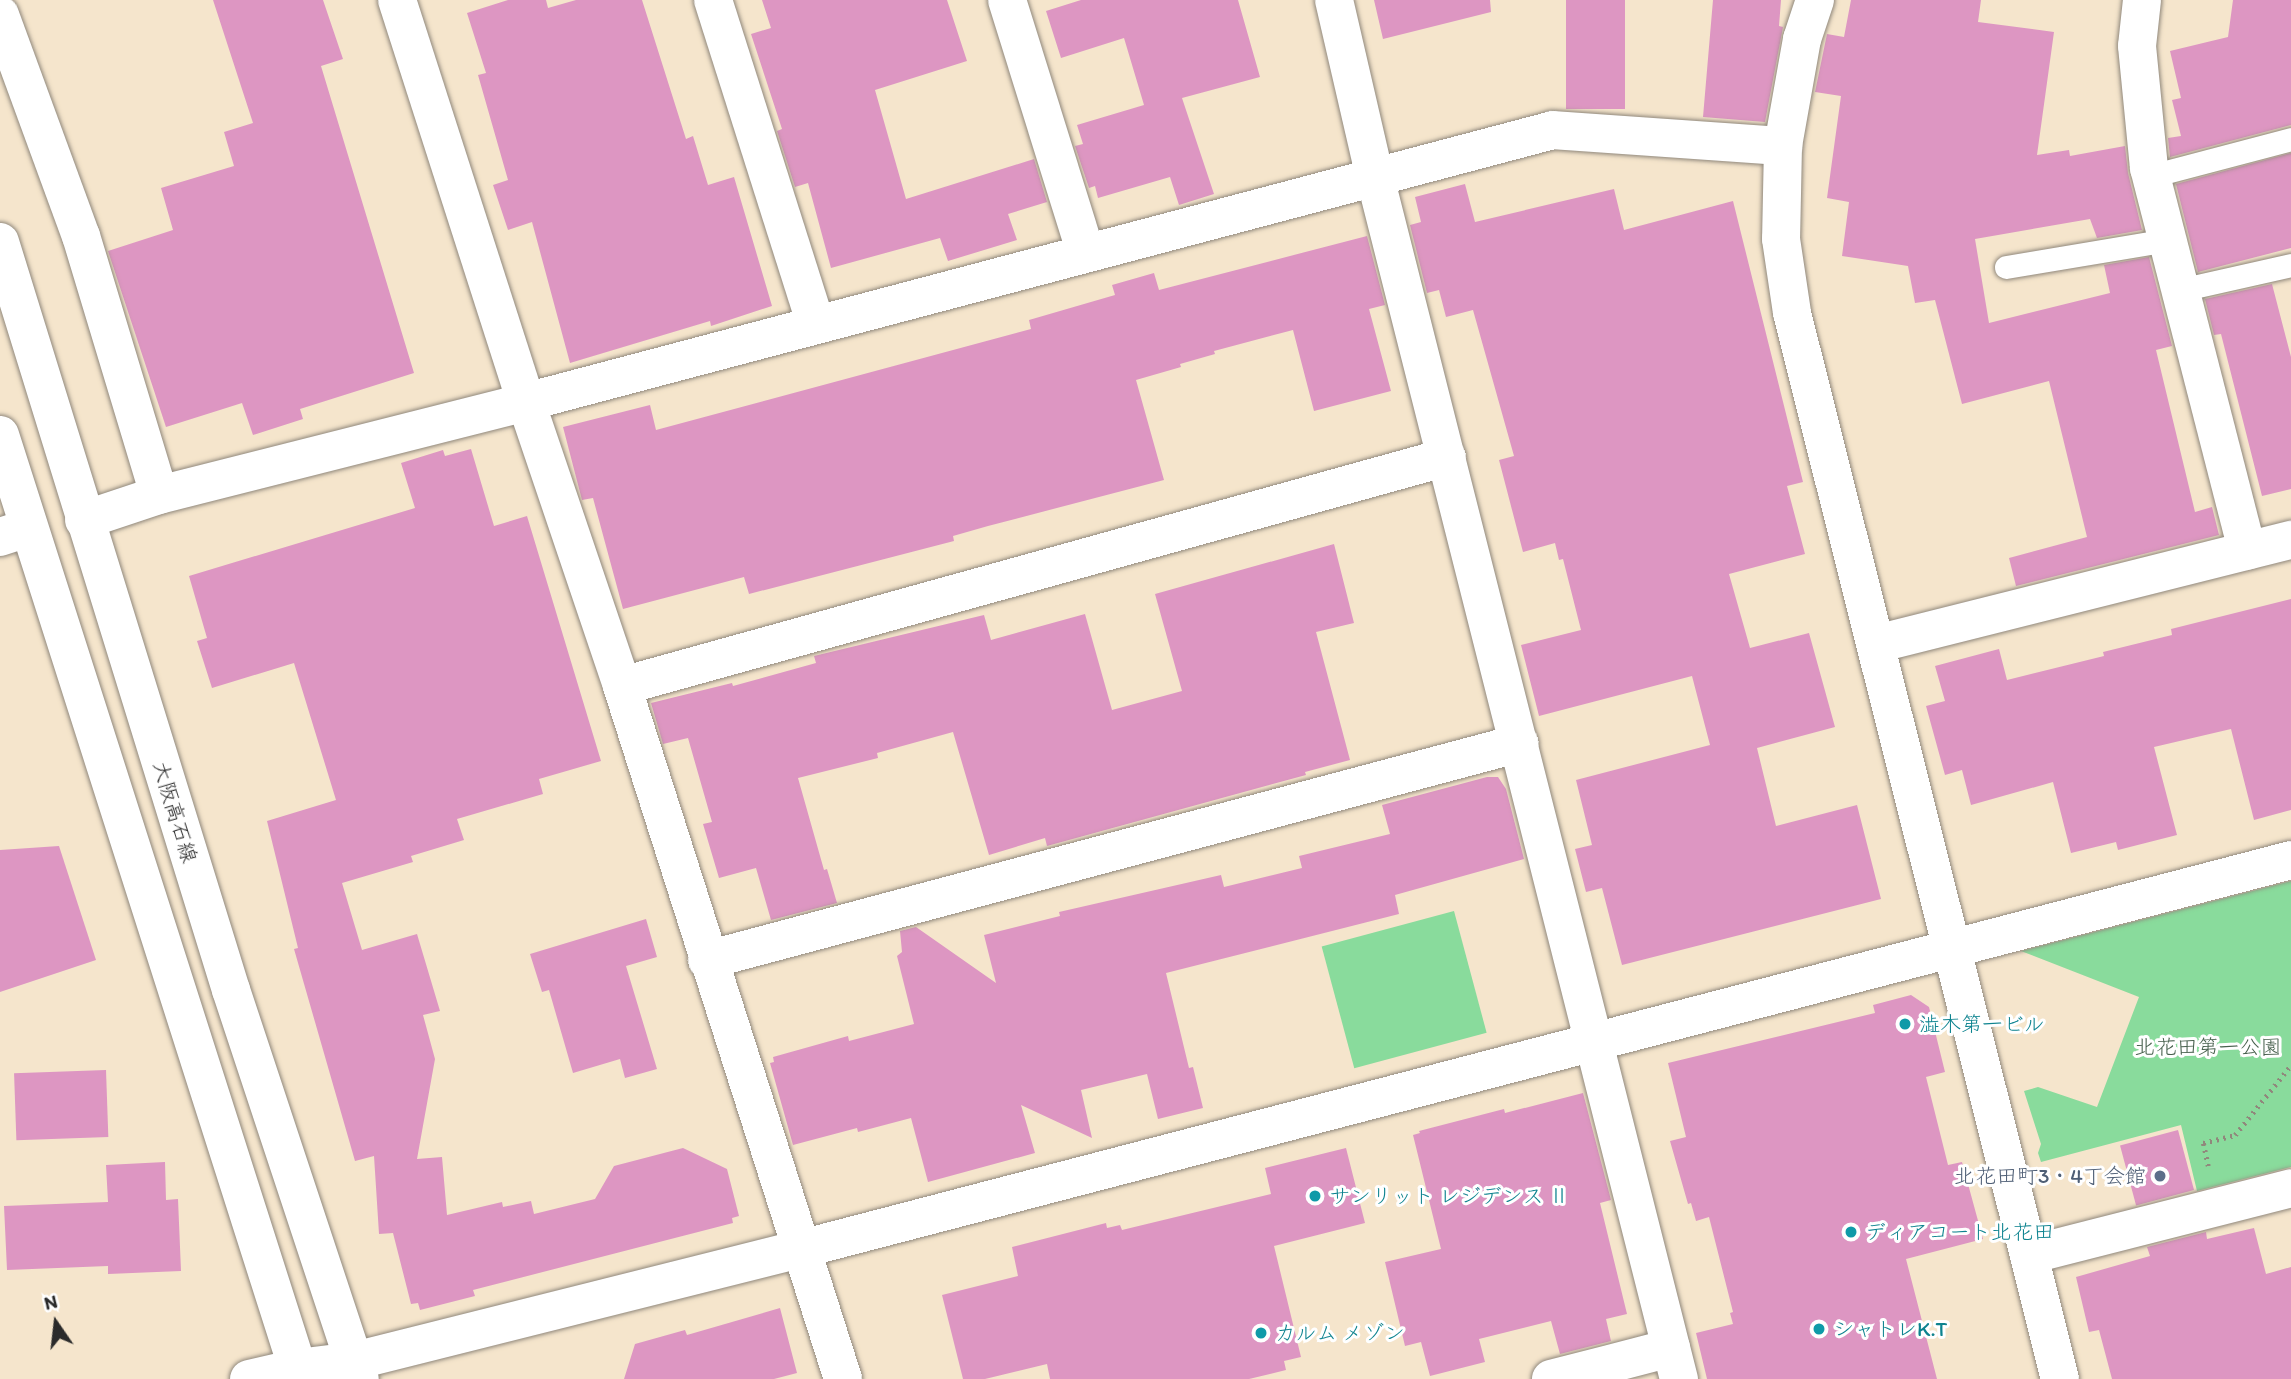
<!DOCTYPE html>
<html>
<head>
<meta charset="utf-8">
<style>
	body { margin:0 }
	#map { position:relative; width:2291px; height:1379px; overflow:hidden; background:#f5e5cc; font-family:Itim,"Klee One",sans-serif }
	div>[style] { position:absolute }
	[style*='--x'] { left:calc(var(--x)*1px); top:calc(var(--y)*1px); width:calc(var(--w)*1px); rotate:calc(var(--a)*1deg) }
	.green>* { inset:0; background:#89db9c; transform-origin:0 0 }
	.building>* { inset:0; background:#dd96c2; transform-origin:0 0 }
	.path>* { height:4.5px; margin-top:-2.25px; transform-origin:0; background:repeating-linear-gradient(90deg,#90887c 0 2px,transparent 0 7px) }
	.roads { filter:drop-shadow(0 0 2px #90887c) drop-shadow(0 0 2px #90887c) }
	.lane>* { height:23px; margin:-11.5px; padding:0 11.5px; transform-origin:11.5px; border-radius:11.5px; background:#fff }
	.street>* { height:38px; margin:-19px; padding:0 19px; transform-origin:19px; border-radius:19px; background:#fff }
	.secondary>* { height:38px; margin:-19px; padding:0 19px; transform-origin:19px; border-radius:19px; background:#fff }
	.primary>* { height:38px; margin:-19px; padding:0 19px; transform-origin:19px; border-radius:19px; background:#fff }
	.dots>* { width:19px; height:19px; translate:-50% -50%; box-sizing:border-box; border:4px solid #fff; border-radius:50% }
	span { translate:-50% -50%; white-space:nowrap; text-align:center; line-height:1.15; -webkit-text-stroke:6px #fff; paint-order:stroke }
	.street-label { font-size:21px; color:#2b2b2b }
	.culture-label { font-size:21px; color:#0d838f }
	.left { translate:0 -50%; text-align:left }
	.park-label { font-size:21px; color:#47604d }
	.service-label { font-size:21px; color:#4e5e75 }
	.right { translate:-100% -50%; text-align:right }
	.north { position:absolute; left:21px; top:1288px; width:70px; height:70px; -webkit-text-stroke:5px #fff; paint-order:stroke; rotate:346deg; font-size:19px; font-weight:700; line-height:28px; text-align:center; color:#2b2b2b }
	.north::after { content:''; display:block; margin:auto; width:24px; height:32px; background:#2b2b2b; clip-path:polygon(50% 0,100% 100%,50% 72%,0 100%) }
</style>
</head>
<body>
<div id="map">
	<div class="green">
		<div style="clip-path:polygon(2291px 881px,2291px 1167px,2197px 1191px,2181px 1125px,2041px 1162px,2038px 1153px,2041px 1144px,2024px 1091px,2038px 1087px,2097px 1107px,2139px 997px,2021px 951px)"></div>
		<div style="left:1454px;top:911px;width:126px;height:137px;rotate:75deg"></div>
	</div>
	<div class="building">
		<div style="clip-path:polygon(213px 0,323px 0,343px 59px,321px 66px,414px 373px,300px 409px,303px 419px,253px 435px,242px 403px,166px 427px,108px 251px,173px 230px,161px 188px,234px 166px,224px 132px,253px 123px)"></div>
		<div style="clip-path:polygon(508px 0,546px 0,548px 8px,576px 0,642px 0,686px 139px,693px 136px,708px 185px,734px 177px,772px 306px,711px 326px,710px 321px,570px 363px,532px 222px,508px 230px,493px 185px,508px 180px,478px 75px,486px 73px,467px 13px)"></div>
		<div style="clip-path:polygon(762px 0,947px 0,967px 61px,875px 90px,906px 199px,1034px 159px,1047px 202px,1008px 214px,1017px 240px,948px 261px,940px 238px,831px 268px,808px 183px,795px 187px,777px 131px,782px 129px,751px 34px,771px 28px)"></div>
		<div style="clip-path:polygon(1081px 0,1238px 0,1260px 77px,1182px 98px,1214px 194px,1179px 205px,1170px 177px,1098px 198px,1095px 186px,1089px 188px,1075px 146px,1083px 144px,1077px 125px,1144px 105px,1124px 38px,1061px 58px,1046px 11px)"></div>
		<div style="clip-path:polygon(1374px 0,1490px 0,1491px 12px,1383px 39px)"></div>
		<div style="left:1566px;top:0;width:59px;height:109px"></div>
		<div style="clip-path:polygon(1713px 0,1781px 0,1779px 26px,1783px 27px,1765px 122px,1703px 117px)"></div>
		<div style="clip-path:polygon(1851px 0,1981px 0,1978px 22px,2054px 32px,2037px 155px,2069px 150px,2070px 156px,2125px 146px,2128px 173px,2142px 230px,2097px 238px,2090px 219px,1975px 239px,1989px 323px,2110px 293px,2104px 265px,2149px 257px,2172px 346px,2156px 350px,2195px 512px,2212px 507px,2219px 535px,2016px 586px,2009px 558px,2087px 537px,2049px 381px,1962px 404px,1935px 300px,1915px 303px,1908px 266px,1842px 256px,1849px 202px,1827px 198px,1841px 96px,1815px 92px,1827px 34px,1844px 37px)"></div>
		<div style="clip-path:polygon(2233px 0,2291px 0,2291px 125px,2170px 157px,2168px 138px,2181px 136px,2172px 100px,2181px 98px,2170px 51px,2228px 37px)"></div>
		<div style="clip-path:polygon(2291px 153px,2291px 248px,2198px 272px,2176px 184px)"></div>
		<div style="clip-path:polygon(1465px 184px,1475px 222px,1614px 189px,1624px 230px,1733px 201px,1803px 482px,1787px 486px,1805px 554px,1729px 574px,1750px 648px,1809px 633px,1835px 727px,1757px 748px,1776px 826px,1857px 805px,1881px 899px,1622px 965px,1602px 888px,1586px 892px,1575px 849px,1592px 845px,1576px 780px,1710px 745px,1692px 676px,1539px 716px,1521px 645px,1581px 630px,1563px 559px,1559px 560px,1555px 543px,1523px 552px,1499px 460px,1514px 456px,1473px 310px,1446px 317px,1439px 290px,1427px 293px,1410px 225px,1421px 222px,1415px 197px)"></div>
		<div style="clip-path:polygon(1367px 236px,1385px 305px,1369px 309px,1391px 391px,1314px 411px,1293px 330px,1214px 351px,1215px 354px,1180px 364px,1181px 367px,1136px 380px,1164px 480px,988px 526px,953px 536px,954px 541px,749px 594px,744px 577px,623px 609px,593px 498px,582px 500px,563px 427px,650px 405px,656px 430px,1031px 329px,1029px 320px,1115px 295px,1112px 285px,1154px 273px,1159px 290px)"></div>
		<div style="clip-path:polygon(2272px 284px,2291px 357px,2291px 489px,2262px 496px,2221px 334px,2214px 335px,2205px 299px)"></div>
		<div style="clip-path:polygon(471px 449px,494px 526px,527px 516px,601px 761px,539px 779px,543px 794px,457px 819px,464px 840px,411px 856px,413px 862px,342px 883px,362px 950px,417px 934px,440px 1011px,423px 1015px,435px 1059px,417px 1159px,442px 1157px,447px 1215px,502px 1202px,503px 1207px,531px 1201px,534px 1214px,595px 1199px,614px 1166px,683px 1148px,727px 1169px,739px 1216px,732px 1218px,733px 1223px,473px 1290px,475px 1296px,420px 1310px,418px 1303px,411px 1304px,393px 1233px,379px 1234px,374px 1156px,355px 1161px,294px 949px,298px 948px,267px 821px,336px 800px,294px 663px,212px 688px,197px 641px,207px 638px,189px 576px,415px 508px,401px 463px,443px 450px,445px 456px)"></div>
		<div style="clip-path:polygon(1334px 544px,1354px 623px,1316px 632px,1350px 760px,1305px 772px,1306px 775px,1047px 846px,1045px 838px,989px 855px,953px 732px,877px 753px,878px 758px,798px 778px,824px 870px,827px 869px,837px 903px,771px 920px,756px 868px,719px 878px,703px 824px,712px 822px,688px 738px,663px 744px,651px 703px,732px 683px,733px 686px,816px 663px,814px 656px,984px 615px,991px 640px,1085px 614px,1112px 710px,1182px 691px,1155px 594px)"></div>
		<div style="clip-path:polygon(2291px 599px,2291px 810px,2254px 820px,2231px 729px,2154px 747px,2177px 835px,2118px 850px,2116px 842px,2071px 853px,2053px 782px,1971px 805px,1962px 770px,1945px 775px,1926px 706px,1945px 701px,1935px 666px,1999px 649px,2007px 680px,2104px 656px,2103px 652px,2172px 635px,2171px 629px)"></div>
		<div style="clip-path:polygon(1487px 777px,1498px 777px,1506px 789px,1524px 859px,1395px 895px,1399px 914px,1166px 973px,1189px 1068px,1193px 1067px,1203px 1108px,1158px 1119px,1147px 1074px,1081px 1090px,1092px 1138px,1021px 1105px,1035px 1153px,928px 1182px,911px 1118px,858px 1132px,857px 1128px,793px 1145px,770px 1063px,774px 1062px,773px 1057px,848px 1036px,849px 1041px,914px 1024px,897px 956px,902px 952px,900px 931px,916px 927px,996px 983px,984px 935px,1060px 916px,1059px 912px,1221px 875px,1224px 887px,1302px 868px,1299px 856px,1390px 834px,1382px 805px)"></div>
		<div style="clip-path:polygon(59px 846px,96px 960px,0 992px,0 850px)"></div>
		<div style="clip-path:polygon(646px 919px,657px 957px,626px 966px,657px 1069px,625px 1078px,620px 1059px,573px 1073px,549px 990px,542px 992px,530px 954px)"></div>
		<div style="clip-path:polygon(1911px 995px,1929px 1007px,1945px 1072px,1926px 1077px,1948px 1165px,1962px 1162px,1983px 1239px,1906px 1259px,1937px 1379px,1707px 1379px,1696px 1333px,1733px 1324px,1730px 1313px,1733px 1312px,1709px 1217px,1696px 1221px,1691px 1203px,1688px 1204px,1670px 1141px,1686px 1137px,1668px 1063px,1875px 1013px,1873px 1005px)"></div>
		<div style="left:106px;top:1070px;width:67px;height:92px;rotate:88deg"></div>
		<div style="clip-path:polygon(1583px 1093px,1611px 1200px,1600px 1203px,1627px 1314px,1606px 1319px,1611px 1341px,1560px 1354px,1551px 1321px,1479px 1339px,1485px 1362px,1430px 1376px,1421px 1342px,1405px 1346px,1385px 1262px,1441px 1249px,1413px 1135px,1420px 1133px,1419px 1131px,1504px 1109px,1505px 1113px)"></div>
		<div style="left:2178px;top:1130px;width:62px;height:60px;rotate:75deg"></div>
		<div style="clip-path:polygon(1346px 1148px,1365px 1223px,1274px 1246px,1301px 1357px,1284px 1361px,1286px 1370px,1249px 1379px,1050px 1379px,1047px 1364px,985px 1379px,963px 1379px,942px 1295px,1018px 1276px,1012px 1247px,1106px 1223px,1107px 1228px,1120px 1225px,1122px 1230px,1271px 1194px,1265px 1168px)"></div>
		<div style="clip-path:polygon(165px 1162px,166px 1200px,178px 1199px,181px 1271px,108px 1274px,108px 1266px,7px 1270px,4px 1206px,108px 1202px,106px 1165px)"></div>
		<div style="clip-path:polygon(2254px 1228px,2266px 1274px,2291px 1267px,2291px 1379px,2112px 1379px,2099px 1330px,2089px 1332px,2076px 1277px,2150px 1256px,2147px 1247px,2206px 1232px,2207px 1239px)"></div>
		<div style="clip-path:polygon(780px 1308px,797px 1373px,774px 1379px,624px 1379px,635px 1344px,685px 1330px,687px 1335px)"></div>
	</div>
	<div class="path">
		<div style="--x:2208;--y:1166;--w:24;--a:-102"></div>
		<div style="--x:2203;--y:1143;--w:33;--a:-14"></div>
		<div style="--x:2235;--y:1135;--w:90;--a:-51.3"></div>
	</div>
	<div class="roads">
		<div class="lane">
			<div style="--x:2151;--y:176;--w:145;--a:-14.8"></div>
			<div style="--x:2006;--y:267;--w:163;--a:-9.5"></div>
			<div style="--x:2180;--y:290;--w:114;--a:-12.7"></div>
		</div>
		<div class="street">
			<div style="--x:397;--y:0;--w:422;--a:72.2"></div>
			<div style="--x:526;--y:402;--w:300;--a:71.3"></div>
			<div style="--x:622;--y:686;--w:727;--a:72.31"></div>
			<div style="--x:713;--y:0;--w:340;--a:72.4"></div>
			<div style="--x:1007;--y:0;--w:265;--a:72.7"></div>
			<div style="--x:1334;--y:0;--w:182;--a:77"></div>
			<div style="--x:1375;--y:177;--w:1240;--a:75.81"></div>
			<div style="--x:2142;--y:0;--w:46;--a:96.2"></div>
			<div style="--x:2137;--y:46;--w:123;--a:84.4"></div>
			<div style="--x:2149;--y:168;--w:395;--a:75.6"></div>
			<div style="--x:0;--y:15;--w:235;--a:69.9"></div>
			<div style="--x:81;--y:236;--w:270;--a:73.2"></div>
			<div style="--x:84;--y:520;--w:79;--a:-18.4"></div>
			<div style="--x:159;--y:495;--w:379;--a:-14.2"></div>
			<div style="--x:526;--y:402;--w:1062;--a:-14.83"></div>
			<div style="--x:1553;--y:130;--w:231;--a:4"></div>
			<div style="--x:0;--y:537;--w:29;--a:-18"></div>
			<div style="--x:1876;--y:644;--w:428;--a:-14.1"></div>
			<div style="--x:622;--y:686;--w:856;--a:-15.51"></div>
			<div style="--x:707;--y:960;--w:841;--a:-14.94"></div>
			<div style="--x:2029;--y:1255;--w:270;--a:-14.3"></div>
			<div style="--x:1551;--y:1379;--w:124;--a:-14.5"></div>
		</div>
		<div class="secondary">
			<div style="--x:1815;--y:0;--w:41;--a:108.4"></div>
			<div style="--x:1802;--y:39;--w:109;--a:100.1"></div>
			<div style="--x:1783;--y:146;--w:93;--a:91.2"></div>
			<div style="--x:1781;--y:239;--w:75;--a:81.5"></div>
			<div style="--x:1792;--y:313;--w:1099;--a:75.89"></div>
			<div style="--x:249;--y:1379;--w:49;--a:-12.9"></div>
			<div style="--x:297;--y:1368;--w:57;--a:-7"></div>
			<div style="--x:354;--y:1361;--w:461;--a:-14.1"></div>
			<div style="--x:801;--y:1249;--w:1540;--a:-14.63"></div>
		</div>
		<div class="primary">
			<div style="--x:0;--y:242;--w:783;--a:72.84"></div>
			<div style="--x:231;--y:990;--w:410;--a:71.7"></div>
			<div style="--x:0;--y:435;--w:991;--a:72.31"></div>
		</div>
	</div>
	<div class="dots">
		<div style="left:1905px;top:1024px;background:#0f9aa8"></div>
		<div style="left:2160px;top:1176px;background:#5c6f8a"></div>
		<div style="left:1315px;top:1196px;background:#0f9aa8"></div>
		<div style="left:1851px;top:1232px;background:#0f9aa8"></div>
		<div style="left:1819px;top:1329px;background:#0f9aa8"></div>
		<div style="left:1261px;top:1333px;background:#0f9aa8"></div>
	</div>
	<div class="street-label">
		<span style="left:175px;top:812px;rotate:73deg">大阪高石線</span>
	</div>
	<div class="culture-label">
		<span class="left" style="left:1919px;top:1024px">澁木第一ビル</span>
		<span class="left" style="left:1329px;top:1196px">サンリット レジデンス Ⅱ</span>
		<span class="left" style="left:1865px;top:1232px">ディアコート北花田</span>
		<span class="left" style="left:1833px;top:1329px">シャトレK.T</span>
		<span class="left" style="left:1275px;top:1333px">カルム メゾン</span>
	</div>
	<div class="park-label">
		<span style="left:2208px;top:1047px">北花田第一公園</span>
	</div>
	<div class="service-label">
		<span class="right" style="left:2146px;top:1176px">北花田町3・4丁会館</span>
	</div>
	<div class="north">N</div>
</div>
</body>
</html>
